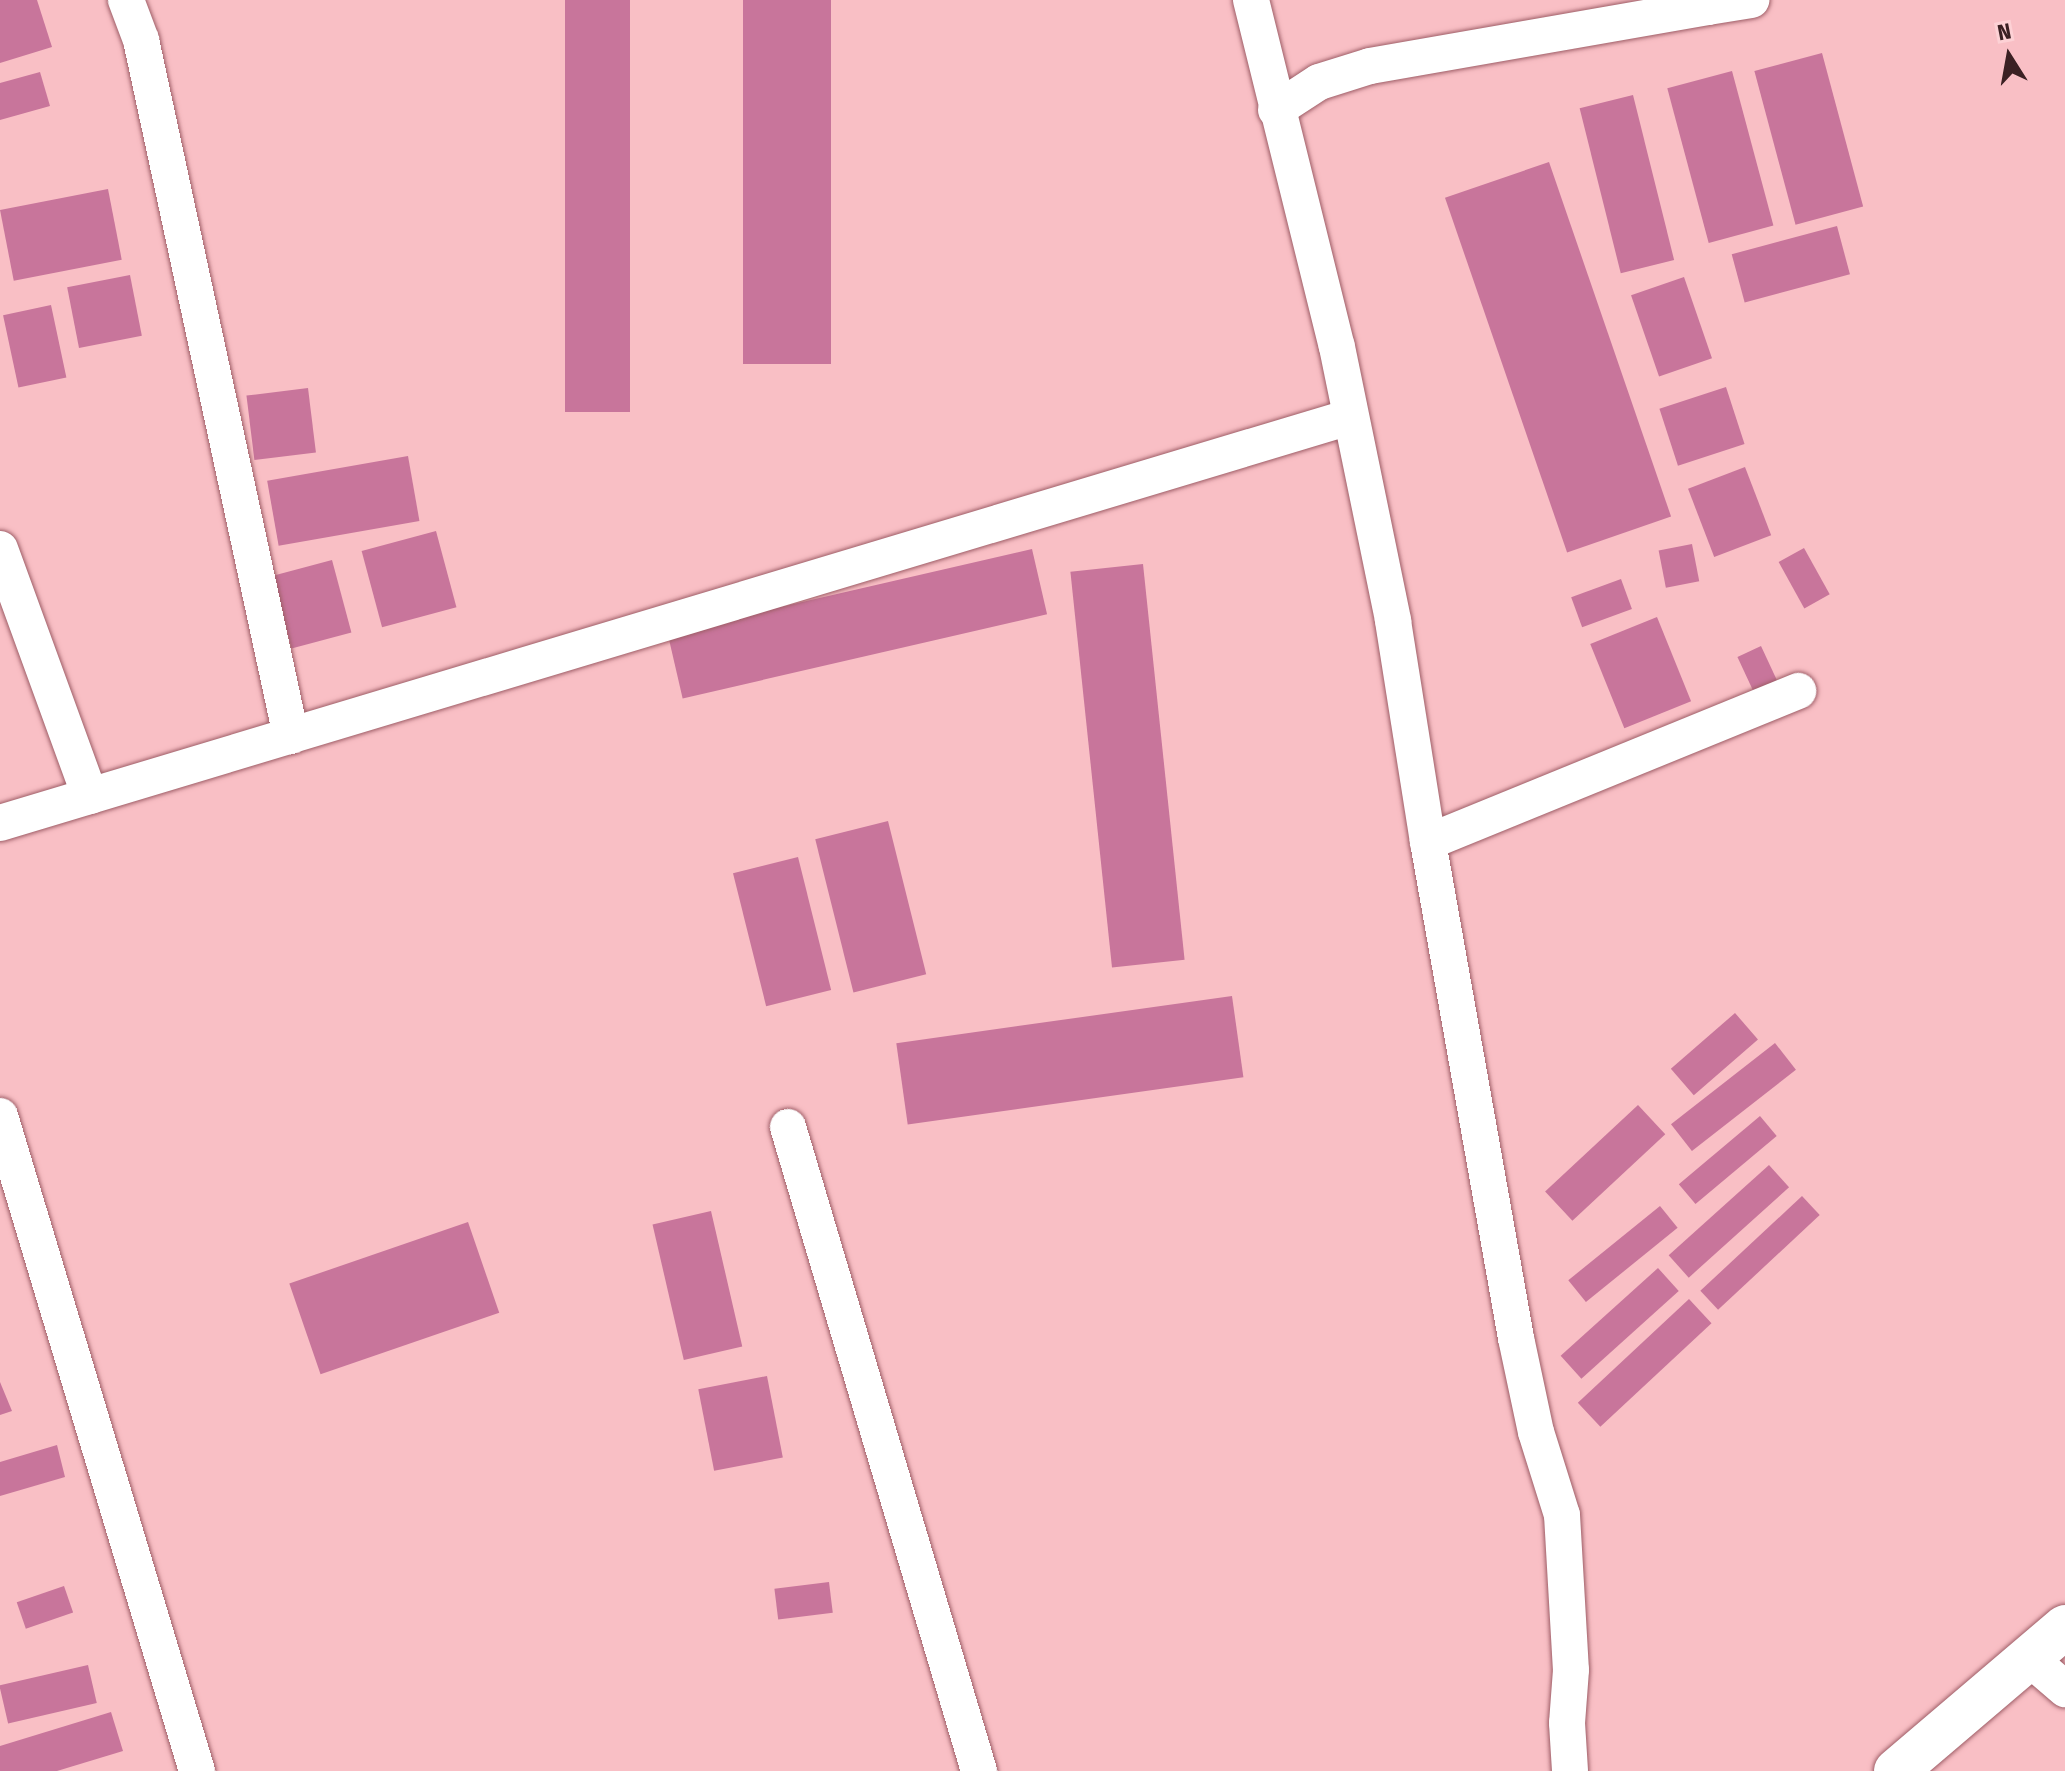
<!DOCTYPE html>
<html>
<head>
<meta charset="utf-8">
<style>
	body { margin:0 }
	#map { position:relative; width:2065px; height:1771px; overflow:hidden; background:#f9bfc5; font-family:"Fira Sans Condensed",sans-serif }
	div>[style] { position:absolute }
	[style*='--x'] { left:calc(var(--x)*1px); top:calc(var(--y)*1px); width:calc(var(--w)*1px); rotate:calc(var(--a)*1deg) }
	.building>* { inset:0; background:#c8759b; transform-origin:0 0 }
	.roads { filter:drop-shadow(0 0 2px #9e5e67) drop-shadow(0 0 2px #9e5e67) }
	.street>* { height:36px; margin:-18px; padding:0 18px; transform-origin:18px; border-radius:18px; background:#fff }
	.secondary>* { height:44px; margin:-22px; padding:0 22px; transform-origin:22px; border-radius:22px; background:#fff }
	span { translate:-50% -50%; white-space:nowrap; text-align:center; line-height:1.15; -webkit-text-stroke:6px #fdd1d5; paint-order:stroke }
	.north { position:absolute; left:1969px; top:16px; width:80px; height:80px; -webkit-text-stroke:6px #fdd1d5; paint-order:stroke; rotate:349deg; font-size:22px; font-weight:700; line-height:32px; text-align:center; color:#3b2023 }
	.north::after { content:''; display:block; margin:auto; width:28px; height:36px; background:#3b2023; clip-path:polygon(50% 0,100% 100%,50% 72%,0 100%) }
</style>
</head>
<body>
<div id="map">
	<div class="building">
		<div style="clip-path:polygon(0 0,37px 0,52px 47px,0 63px)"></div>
		<div style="left:565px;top:0;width:65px;height:412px"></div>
		<div style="left:743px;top:0;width:88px;height:364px"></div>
		<div style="left:1822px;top:53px;width:159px;height:70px;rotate:75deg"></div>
		<div style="left:1732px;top:71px;width:160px;height:67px;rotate:75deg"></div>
		<div style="clip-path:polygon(40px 72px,50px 106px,0 120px,0 83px)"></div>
		<div style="left:1633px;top:95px;width:170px;height:55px;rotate:76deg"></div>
		<div style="left:1549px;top:162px;width:375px;height:110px;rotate:71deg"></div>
		<div style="left:108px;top:189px;width:72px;height:110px;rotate:79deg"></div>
		<div style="left:1837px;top:226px;width:50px;height:109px;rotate:75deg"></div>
		<div style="left:130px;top:275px;width:62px;height:64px;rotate:79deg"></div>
		<div style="left:1684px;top:277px;width:86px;height:56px;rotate:71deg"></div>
		<div style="left:51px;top:305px;width:74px;height:49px;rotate:78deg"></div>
		<div style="left:1726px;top:387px;width:60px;height:70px;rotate:72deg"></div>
		<div style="left:308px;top:388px;width:65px;height:62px;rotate:83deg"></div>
		<div style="left:408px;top:456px;width:66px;height:143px;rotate:80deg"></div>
		<div style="left:1745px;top:467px;width:73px;height:61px;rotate:69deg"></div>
		<div style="left:436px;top:531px;width:79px;height:77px;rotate:75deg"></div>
		<div style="left:1692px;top:544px;width:38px;height:34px;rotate:79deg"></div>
		<div style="left:1804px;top:548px;width:53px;height:29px;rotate:61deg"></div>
		<div style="left:1032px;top:549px;width:67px;height:374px;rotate:77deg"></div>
		<div style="left:332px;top:560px;width:75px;height:62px;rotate:75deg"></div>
		<div style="left:1143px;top:564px;width:398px;height:73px;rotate:84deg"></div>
		<div style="left:1621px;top:579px;width:32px;height:53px;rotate:70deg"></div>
		<div style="left:1657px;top:617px;width:91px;height:72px;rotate:68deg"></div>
		<div style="left:1761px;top:646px;width:38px;height:26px;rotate:65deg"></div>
		<div style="left:888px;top:821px;width:158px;height:75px;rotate:76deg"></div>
		<div style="left:798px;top:857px;width:137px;height:67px;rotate:76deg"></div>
		<div style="left:1232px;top:996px;width:82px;height:339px;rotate:82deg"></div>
		<div style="left:1735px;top:1013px;width:35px;height:85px;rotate:49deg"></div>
		<div style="left:1775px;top:1043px;width:34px;height:132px;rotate:52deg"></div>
		<div style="left:1638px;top:1105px;width:40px;height:127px;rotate:47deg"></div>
		<div style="left:1760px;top:1116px;width:26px;height:106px;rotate:50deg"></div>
		<div style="left:1769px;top:1165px;width:30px;height:135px;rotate:48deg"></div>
		<div style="left:1802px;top:1196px;width:26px;height:139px;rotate:47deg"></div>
		<div style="left:1660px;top:1206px;width:28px;height:118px;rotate:51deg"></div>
		<div style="left:711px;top:1211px;width:139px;height:60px;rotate:77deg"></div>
		<div style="left:468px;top:1222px;width:96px;height:189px;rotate:71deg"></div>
		<div style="left:1658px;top:1268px;width:31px;height:131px;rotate:48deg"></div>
		<div style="left:1689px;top:1299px;width:33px;height:152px;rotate:47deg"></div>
		<div style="left:767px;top:1376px;width:83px;height:70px;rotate:79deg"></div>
		<div style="clip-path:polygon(0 1382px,12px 1411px,0 1415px)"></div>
		<div style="clip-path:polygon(57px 1445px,65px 1477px,0 1496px,0 1462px)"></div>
		<div style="left:829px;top:1582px;width:31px;height:55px;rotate:83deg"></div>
		<div style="left:64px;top:1586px;width:28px;height:50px;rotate:71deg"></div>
		<div style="left:88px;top:1665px;width:39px;height:91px;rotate:77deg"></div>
		<div style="clip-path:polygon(111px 1712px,123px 1751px,57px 1771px,0 1771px,0 1746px)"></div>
	</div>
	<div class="roads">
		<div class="street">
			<div style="--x:126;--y:0;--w:43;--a:69.4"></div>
			<div style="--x:141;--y:40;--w:712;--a:77.84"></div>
			<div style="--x:1251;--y:0;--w:357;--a:76.1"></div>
			<div style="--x:1337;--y:347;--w:280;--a:78.4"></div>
			<div style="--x:1393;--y:621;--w:224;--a:81"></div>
			<div style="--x:1428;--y:842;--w:504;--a:79.94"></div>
			<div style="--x:1516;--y:1338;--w:96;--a:78"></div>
			<div style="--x:1536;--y:1432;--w:87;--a:72.6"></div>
			<div style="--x:1562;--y:1515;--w:155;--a:86.7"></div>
			<div style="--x:1571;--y:1670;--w:53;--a:94.3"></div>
			<div style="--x:1567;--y:1723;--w:48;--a:86.4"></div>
			<div style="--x:1708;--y:7;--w:44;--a:-9.2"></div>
			<div style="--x:1276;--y:110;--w:51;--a:-33.1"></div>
			<div style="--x:1319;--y:82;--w:53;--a:-17.4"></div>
			<div style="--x:1370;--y:66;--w:343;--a:-9.9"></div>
			<div style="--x:1708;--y:7;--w:7;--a:-98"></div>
			<div style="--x:0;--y:549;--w:263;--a:70"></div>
			<div style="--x:0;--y:823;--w:1410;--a:-16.74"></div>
			<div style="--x:1428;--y:842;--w:400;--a:-22.2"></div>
			<div style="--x:0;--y:1116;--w:684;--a:73.26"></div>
			<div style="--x:788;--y:1127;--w:672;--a:73.48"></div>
			<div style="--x:2029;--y:1658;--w:48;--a:40.7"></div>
		</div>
		<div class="secondary">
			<div style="--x:1896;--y:1771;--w:222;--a:-40.4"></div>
		</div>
	</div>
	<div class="north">N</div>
</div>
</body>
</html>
